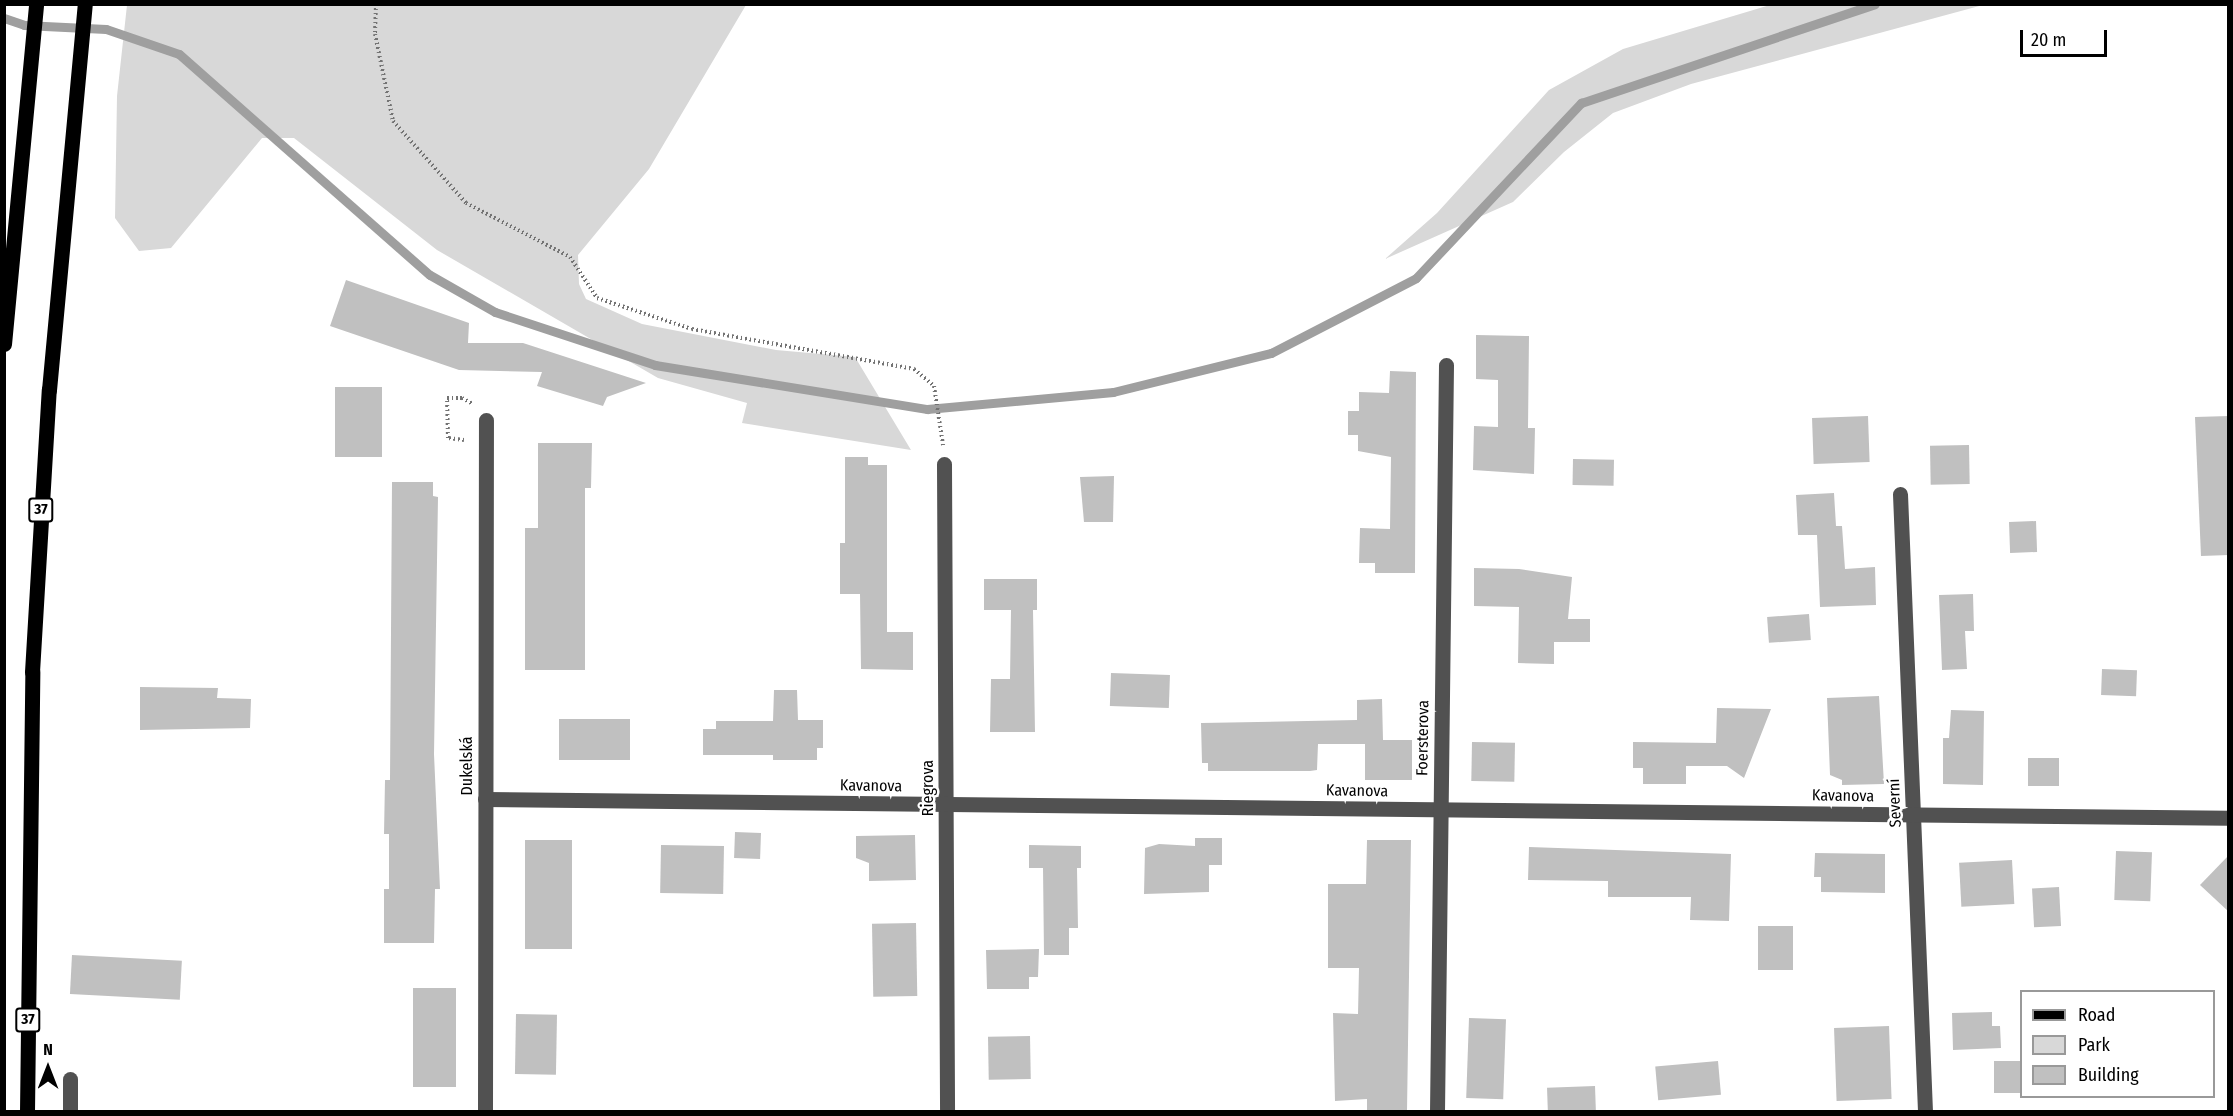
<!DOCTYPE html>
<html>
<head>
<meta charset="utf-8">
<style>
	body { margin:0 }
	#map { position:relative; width:2233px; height:1116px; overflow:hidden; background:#fff; font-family:"Fira Sans Condensed",sans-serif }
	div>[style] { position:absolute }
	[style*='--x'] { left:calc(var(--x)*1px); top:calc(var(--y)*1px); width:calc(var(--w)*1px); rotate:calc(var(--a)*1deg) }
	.green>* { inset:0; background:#d8d8d8 }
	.stream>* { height:9px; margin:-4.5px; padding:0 4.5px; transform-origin:4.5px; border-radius:4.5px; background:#9f9f9f }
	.building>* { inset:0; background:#c0c0c0; transform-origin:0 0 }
	.path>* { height:4px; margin-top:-2px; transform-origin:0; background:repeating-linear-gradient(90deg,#737373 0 1.5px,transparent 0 4.5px) }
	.minor>* { height:15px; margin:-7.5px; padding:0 7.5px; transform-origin:7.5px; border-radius:7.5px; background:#515151 }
	.major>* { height:15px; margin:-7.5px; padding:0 7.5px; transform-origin:7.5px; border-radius:7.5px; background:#000 }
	span { translate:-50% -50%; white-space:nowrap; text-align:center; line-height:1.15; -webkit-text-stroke:5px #fff; paint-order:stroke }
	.shield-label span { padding:2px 4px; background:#fff; border:2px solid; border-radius:4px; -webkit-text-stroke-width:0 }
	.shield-label { font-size:15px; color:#000; font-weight:700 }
	.street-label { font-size:16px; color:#000 }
	.frame { position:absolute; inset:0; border:6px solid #000; pointer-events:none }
	.legend { position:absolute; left:2020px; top:990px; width:195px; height:108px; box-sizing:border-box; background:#fff; border:2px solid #999; margin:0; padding:8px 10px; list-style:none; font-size:18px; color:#000 }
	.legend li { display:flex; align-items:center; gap:12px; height:30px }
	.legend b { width:30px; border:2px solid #999 }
	.north { position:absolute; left:18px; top:1038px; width:60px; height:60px; -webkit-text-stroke:4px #fff; paint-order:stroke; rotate:0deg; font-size:16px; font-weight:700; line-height:24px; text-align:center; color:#000 }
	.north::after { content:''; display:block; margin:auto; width:21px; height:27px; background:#000; clip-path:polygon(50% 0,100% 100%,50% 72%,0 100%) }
	.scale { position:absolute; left:2020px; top:30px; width:87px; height:27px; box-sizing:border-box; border:3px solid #000; border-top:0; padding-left:8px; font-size:18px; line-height:21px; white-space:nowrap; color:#000; -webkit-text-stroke:4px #fff; paint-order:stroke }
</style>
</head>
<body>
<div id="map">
	<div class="green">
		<div style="clip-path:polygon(127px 5px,746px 5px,649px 169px,578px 255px,579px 284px,586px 299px,642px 324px,776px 350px,855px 357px,911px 450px,742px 423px,747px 403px,658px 378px,437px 250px,294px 138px,262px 138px,171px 248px,139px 251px,115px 218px,117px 96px)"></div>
		<div style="clip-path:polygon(1770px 5px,1983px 5px,1691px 84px,1613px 113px,1564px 152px,1513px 202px,1385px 259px,1437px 213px,1549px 90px,1623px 49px)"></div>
	</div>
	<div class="stream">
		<div style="--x:4;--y:18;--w:21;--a:19"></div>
		<div style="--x:24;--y:25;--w:82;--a:2.8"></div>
		<div style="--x:106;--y:29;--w:77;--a:18.9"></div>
		<div style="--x:179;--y:54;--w:334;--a:41.4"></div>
		<div style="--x:430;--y:275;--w:75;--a:29.6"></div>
		<div style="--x:495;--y:312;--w:169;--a:18.3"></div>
		<div style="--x:655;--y:365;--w:276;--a:9.2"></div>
		<div style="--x:927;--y:409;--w:187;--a:-5.2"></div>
		<div style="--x:1113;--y:392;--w:163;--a:-13.9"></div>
		<div style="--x:1271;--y:353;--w:163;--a:-27.3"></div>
		<div style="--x:1416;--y:278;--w:241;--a:-46.7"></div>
		<div style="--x:1581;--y:103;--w:310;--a:-18.6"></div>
	</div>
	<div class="building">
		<div style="clip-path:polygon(346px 280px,469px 323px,468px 343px,523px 343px,646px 383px,607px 397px,603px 406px,537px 386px,542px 372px,459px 370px,330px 326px)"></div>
		<div style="clip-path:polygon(1476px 335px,1529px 336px,1528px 428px,1535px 428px,1534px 474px,1473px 470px,1474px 426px,1498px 427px,1498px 380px,1476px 379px)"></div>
		<div style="clip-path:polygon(1390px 371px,1416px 372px,1415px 573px,1375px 573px,1375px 563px,1359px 563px,1360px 528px,1390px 529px,1391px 457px,1358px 451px,1358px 435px,1348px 435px,1348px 411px,1359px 411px,1359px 392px,1389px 393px)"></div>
		<div style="left:335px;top:387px;width:47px;height:70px"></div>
		<div style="left:1868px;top:416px;width:46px;height:56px;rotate:88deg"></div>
		<div style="clip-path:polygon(2229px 416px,2229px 555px,2201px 556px,2195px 417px)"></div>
		<div style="clip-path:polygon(538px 443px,592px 443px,591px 488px,585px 488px,585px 670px,525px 670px,525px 528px,538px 528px)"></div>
		<div style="left:1969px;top:445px;width:39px;height:39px;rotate:89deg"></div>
		<div style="clip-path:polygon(845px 457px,868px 457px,868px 465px,887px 465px,887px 632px,913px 632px,913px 670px,861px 669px,860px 594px,840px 594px,840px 543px,845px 543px)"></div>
		<div style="left:1573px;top:459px;width:41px;height:26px;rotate:1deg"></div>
		<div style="clip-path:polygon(1114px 476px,1113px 522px,1084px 522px,1080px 477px)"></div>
		<div style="clip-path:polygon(392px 482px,433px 482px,433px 496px,438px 497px,434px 754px,440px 889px,435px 889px,434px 943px,384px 943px,384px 889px,389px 889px,389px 834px,384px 834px,385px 780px,390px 780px)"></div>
		<div style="clip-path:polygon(1834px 493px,1836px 526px,1842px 526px,1845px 569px,1875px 567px,1876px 605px,1820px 607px,1817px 535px,1798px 535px,1796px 495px)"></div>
		<div style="left:2036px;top:521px;width:31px;height:27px;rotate:88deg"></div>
		<div style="clip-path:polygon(1474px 568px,1519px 569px,1572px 577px,1568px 619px,1590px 619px,1590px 642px,1554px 642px,1554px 664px,1518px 663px,1519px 607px,1474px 606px)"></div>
		<div style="clip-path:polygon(984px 579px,1037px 579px,1037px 610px,1033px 610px,1035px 732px,990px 732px,991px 679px,1010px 679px,1011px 610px,984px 610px)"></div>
		<div style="clip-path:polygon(1973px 594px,1974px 631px,1965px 631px,1967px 669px,1942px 670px,1939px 595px)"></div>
		<div style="left:1809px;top:614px;width:26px;height:42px;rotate:86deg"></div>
		<div style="left:2102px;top:669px;width:35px;height:26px;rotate:2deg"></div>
		<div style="left:1111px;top:673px;width:59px;height:33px;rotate:2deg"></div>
		<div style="clip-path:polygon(140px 687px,218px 688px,217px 698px,251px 699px,250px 728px,140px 730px)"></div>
		<div style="clip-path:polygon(774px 690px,797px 690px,798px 720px,823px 720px,823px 748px,817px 748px,817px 760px,773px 760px,773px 755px,703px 755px,703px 729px,716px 729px,716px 721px,773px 721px)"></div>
		<div style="clip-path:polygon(1879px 696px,1884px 784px,1842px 785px,1842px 780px,1830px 775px,1827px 698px)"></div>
		<div style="clip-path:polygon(1382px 699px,1383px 740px,1412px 740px,1412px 780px,1365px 780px,1365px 744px,1318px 744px,1317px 770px,1310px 771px,1208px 771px,1208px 763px,1202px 763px,1201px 723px,1357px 720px,1357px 700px)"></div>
		<div style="clip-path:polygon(1717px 708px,1771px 709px,1744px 778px,1727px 766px,1686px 766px,1686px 784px,1643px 784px,1643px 768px,1633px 768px,1633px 742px,1716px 743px)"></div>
		<div style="clip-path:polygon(1951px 710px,1984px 711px,1983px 785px,1943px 784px,1943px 738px,1949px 738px)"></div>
		<div style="left:559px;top:719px;width:71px;height:41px"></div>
		<div style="left:1472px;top:742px;width:43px;height:39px;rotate:1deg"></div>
		<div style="left:2028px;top:758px;width:31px;height:28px"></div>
		<div style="left:735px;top:832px;width:26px;height:26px;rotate:2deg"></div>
		<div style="clip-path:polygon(915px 835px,916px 880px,869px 881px,869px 863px,856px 858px,856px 836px)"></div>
		<div style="clip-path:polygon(1195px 838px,1222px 838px,1222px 865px,1209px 865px,1209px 892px,1144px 894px,1145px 848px,1159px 844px,1195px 846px)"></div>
		<div style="left:525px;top:840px;width:47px;height:109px"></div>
		<div style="clip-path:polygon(1367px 840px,1411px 840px,1407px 1112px,1367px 1112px,1367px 1099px,1335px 1101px,1333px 1013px,1358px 1014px,1359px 968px,1328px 968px,1328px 884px,1366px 884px)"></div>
		<div style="left:661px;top:845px;width:63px;height:48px;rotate:1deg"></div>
		<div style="clip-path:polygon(1029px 845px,1081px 846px,1081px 868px,1077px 868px,1078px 928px,1069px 928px,1069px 955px,1044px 955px,1043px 868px,1029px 868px)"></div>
		<div style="clip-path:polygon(1529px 847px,1731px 854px,1729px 921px,1690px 920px,1691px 897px,1608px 897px,1608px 881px,1528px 880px)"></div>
		<div style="left:2116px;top:851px;width:36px;height:49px;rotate:2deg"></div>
		<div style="clip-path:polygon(1815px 853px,1885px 854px,1885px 893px,1821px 892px,1821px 877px,1814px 877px)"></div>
		<div style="clip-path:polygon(2229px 855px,2229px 912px,2200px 885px)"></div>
		<div style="left:2012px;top:860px;width:44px;height:53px;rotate:87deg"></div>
		<div style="left:2059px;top:887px;width:39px;height:27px;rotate:87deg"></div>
		<div style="left:916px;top:923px;width:73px;height:44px;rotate:89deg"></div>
		<div style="left:1758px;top:926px;width:35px;height:44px"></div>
		<div style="clip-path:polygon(1039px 949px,1038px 977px,1029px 977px,1029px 989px,987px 989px,986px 950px)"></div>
		<div style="left:72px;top:955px;width:110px;height:39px;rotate:3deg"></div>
		<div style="left:413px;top:988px;width:43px;height:99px"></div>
		<div style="clip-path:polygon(1992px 1012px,1992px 1026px,2000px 1026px,2001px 1048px,1953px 1050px,1952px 1013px)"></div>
		<div style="left:516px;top:1014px;width:41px;height:60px;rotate:1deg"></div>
		<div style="left:1469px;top:1018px;width:37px;height:80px;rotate:2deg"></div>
		<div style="left:1889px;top:1026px;width:73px;height:55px;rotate:88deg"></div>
		<div style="left:1030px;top:1036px;width:43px;height:42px;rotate:89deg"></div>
		<div style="left:1718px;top:1061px;width:34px;height:63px;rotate:85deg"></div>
		<div style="left:2022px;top:1061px;width:32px;height:28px;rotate:90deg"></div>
		<div style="left:1595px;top:1086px;width:26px;height:48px;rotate:88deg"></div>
	</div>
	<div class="path">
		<div style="--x:376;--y:4;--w:30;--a:92"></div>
		<div style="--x:375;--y:34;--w:89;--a:78.3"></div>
		<div style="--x:393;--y:121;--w:110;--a:48.3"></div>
		<div style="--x:466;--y:203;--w:117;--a:27.4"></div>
		<div style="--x:570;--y:257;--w:49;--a:56.6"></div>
		<div style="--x:597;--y:298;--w:100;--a:18.1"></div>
		<div style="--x:692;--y:329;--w:226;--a:10.2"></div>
		<div style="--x:914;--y:369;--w:26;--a:40"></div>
		<div style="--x:934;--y:386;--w:60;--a:81.3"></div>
		<div style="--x:464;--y:440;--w:16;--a:-173"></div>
		<div style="--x:448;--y:438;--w:40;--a:-91.4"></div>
		<div style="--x:447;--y:398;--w:15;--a:0"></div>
		<div style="--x:462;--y:398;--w:13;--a:29"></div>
	</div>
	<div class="minor">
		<div style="--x:944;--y:464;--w:648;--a:89.73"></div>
		<div style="--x:1900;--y:494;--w:619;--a:87.68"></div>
		<div style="--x:485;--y:799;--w:1743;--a:0.62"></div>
		<div style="--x:70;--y:1079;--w:33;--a:90"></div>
		<div style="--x:485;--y:1112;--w:692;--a:-89.92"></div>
		<div style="--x:1437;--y:1112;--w:747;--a:-89.31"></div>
	</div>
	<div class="major">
		<div style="--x:4;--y:344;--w:342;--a:-84.6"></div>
		<div style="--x:27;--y:1112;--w:440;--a:-89.3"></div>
		<div style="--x:32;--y:672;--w:283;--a:-86.6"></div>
		<div style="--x:49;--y:390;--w:388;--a:-84.7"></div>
	</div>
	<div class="shield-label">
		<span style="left:41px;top:510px">37</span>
		<span style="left:28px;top:1020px">37</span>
	</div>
	<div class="street-label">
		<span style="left:1423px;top:738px;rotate:-89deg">Foersterova</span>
		<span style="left:467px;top:766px;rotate:-90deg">Dukelská</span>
		<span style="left:871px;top:786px;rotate:1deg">Kavanova</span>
		<span style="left:928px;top:788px;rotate:-90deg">Riegrova</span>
		<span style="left:1357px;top:791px;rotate:1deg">Kavanova</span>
		<span style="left:1843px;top:796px;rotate:1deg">Kavanova</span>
		<span style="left:1895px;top:803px;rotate:-92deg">Severní</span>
	</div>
	<div class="frame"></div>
	<ul class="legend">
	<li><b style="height:8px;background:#000"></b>Road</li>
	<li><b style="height:16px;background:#d8d8d8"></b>Park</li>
	<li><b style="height:16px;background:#c0c0c0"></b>Building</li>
	</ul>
	<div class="north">N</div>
	<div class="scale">20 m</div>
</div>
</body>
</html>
